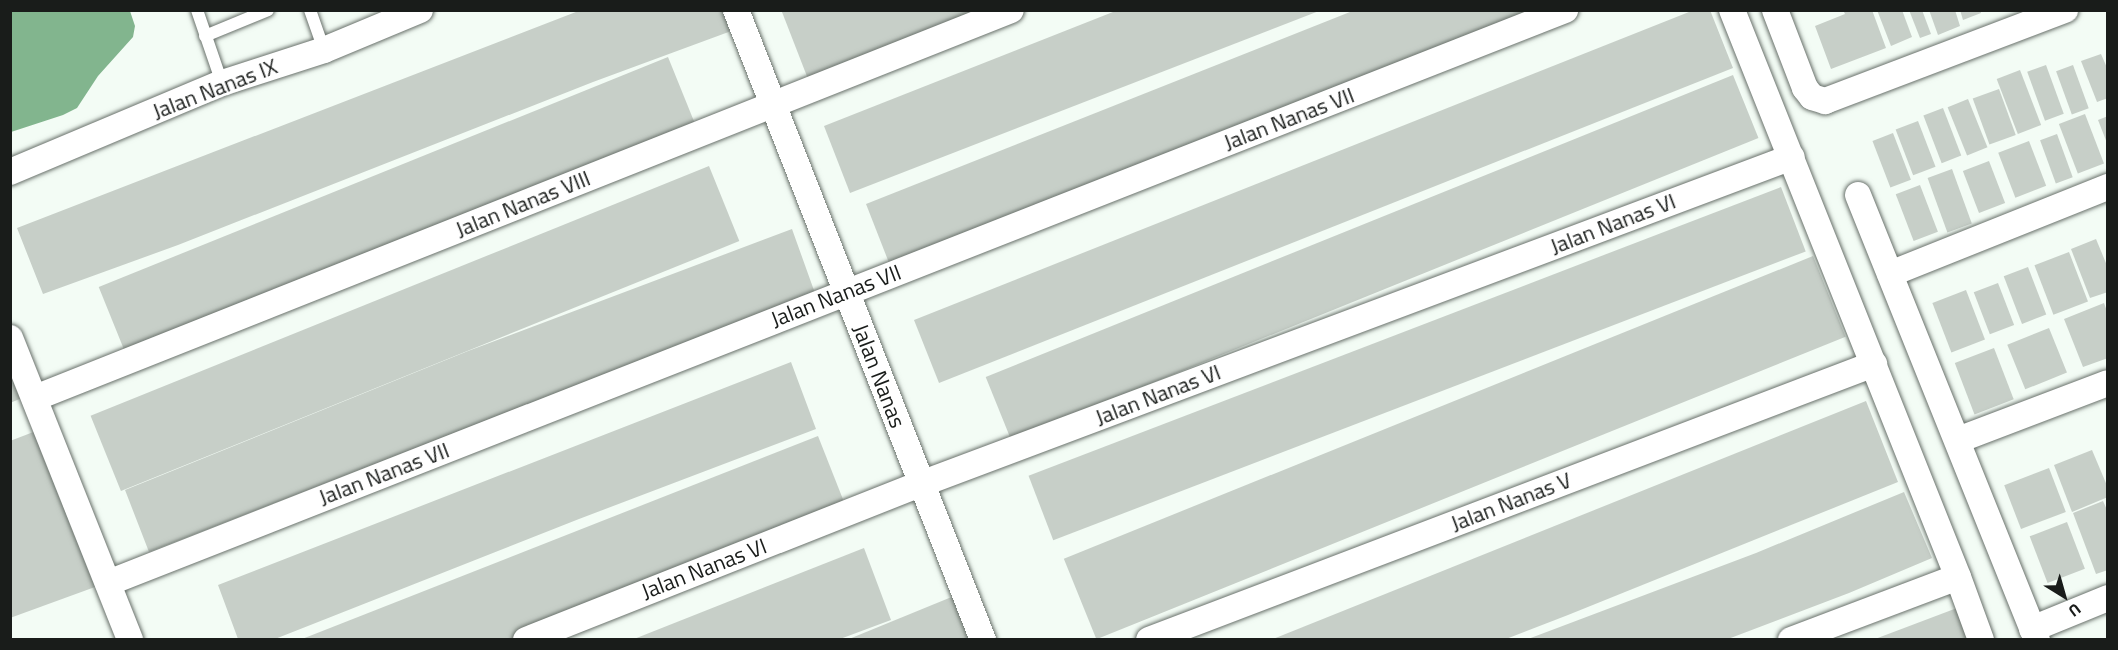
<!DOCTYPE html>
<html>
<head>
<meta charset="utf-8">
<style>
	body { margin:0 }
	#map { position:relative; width:2118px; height:650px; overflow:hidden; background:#f3fcf5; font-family:"Titillium Web",sans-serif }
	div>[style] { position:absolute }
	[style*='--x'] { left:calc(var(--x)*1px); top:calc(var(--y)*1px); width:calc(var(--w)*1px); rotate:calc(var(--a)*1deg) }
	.water>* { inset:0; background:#82b58e }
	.building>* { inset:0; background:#c7cfc8; transform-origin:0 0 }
	.roads { filter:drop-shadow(0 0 2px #69716b) drop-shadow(0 0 2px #69716b) }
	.service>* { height:12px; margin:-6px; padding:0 6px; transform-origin:6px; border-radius:6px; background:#fff }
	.minor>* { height:26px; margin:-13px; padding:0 13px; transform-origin:13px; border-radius:13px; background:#fff }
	span { translate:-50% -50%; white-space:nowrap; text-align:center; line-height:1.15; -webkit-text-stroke:5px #fff; paint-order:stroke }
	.street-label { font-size:22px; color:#191c1a }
	.frame { position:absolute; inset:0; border:12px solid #191c1a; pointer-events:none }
	.north { position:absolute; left:2034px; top:566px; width:60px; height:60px; -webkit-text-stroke:4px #fff; paint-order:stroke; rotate:143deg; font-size:16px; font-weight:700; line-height:24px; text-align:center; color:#191c1a }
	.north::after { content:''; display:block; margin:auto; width:21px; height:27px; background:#191c1a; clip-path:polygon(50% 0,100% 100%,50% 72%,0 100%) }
</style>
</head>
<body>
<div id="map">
	<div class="water">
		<div style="clip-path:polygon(11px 10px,130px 11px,135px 26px,133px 37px,98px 76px,77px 108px,63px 115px,11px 132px)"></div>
	</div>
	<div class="building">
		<div style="clip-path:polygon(581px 10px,726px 10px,734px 30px,593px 82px,178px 245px,43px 294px,17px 228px)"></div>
		<div style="clip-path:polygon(786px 10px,983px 10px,808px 79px,782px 12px)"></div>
		<div style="clip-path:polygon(1118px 10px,1319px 11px,850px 193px,824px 126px)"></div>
		<div style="clip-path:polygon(1355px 10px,1539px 10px,891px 268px,866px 204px)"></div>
		<div style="clip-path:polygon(1694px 10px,1710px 10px,1733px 68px,939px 383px,914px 320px)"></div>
		<div style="clip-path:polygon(1843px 10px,1872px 10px,1886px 48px,1831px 69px,1815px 26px,1845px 14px)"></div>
		<div style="clip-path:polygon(1877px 10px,1902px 10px,1912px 37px,1891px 46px)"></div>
		<div style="clip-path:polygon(1909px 10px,1922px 10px,1931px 34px,1920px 38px)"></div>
		<div style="clip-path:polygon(1929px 10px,1955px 10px,1960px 26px,1938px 35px)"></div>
		<div style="clip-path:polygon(1960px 10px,1980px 10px,1981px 13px,1963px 20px)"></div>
		<div style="clip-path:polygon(2101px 54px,2108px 70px,2108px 98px,2097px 102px,2081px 61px)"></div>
		<div style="left:668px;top:57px;width:81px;height:614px;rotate:68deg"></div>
		<div style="left:2046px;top:65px;width:52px;height:20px;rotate:70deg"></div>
		<div style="left:2073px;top:65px;width:46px;height:18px;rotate:70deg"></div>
		<div style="left:2020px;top:70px;width:59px;height:25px;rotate:69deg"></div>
		<div style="left:1733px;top:75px;width:68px;height:806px;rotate:68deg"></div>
		<div style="left:1999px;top:89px;width:49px;height:28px;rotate:70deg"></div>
		<div style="left:1968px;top:99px;width:52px;height:22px;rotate:68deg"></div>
		<div style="left:1943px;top:108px;width:51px;height:21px;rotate:69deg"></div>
		<div style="left:2085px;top:114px;width:53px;height:28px;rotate:69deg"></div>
		<div style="clip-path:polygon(2108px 116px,2108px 143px,2107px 143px,2098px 120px)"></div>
		<div style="left:1918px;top:121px;width:49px;height:24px;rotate:69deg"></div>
		<div style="left:1893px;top:133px;width:50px;height:22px;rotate:69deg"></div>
		<div style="left:2057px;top:134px;width:46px;height:18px;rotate:70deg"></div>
		<div style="left:2029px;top:141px;width:48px;height:33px;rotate:69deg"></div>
		<div style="left:1989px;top:161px;width:45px;height:28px;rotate:69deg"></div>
		<div style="left:709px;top:166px;width:81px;height:667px;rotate:68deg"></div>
		<div style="left:1952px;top:169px;width:58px;height:26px;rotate:70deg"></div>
		<div style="left:1920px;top:185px;width:50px;height:26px;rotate:69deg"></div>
		<div style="left:1781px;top:187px;width:69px;height:806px;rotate:69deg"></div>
		<div style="clip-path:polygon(792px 229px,816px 296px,562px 391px,149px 552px,125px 490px,468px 351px)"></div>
		<div style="clip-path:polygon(2096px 239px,2108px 268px,2108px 292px,2090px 298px,2071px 249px)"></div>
		<div style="left:2069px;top:252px;width:53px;height:37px;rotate:69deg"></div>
		<div style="left:1813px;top:256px;width:87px;height:808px;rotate:68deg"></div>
		<div style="left:2028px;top:267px;width:51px;height:26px;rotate:69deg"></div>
		<div style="left:1998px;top:283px;width:45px;height:26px;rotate:69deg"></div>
		<div style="left:1966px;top:290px;width:53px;height:36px;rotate:69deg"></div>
		<div style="clip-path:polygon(2104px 303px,2108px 314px,2108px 358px,2083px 367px,2064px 319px)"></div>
		<div style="left:2049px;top:328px;width:48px;height:45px;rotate:68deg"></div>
		<div style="left:1994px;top:348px;width:55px;height:42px;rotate:69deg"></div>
		<div style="clip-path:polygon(791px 362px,816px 429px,579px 519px,275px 639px,238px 639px,218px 585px)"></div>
		<div style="clip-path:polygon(10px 368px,22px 398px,10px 403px)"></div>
		<div style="clip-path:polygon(1866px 401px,1898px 482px,1568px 615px,1506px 639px,1273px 639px)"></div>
		<div style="clip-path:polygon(36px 431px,95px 587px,10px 618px,10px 441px)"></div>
		<div style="clip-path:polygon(818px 436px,846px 507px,509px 639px,302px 639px)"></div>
		<div style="clip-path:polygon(2092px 450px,2108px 488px,2108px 497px,2072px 512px,2054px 465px)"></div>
		<div style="left:2049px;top:468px;width:47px;height:48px;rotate:69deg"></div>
		<div style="clip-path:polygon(1904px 492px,1932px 558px,1849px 593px,1728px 639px,1528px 639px,1756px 553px)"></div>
		<div style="clip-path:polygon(2103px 501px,2108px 512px,2108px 570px,2096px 574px,2073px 513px)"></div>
		<div style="left:2067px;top:522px;width:50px;height:40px;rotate:69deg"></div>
		<div style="clip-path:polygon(864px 548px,891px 620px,840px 639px,634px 639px)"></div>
		<div style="clip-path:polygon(954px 596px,972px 639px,849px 639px)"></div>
		<div style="clip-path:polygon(1957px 608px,1969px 639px,1875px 639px)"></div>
	</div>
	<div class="roads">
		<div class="service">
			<div style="--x:197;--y:10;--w:77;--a:71.1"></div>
			<div style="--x:310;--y:10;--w:42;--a:70.7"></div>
			<div style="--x:205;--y:36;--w:68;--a:-22.4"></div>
		</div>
		<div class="minor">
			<div style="--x:736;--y:10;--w:677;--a:68.59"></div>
			<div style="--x:1732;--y:10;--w:610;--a:68.27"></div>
			<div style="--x:1958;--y:577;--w:67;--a:69.9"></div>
			<div style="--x:1775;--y:10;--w:84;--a:69"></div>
			<div style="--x:1805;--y:88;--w:11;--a:52"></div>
			<div style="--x:1812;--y:97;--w:14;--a:17"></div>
			<div style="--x:1825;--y:101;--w:257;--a:-20.8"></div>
			<div style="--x:10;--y:172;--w:230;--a:-22.8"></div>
			<div style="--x:222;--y:83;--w:107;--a:-17.9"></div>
			<div style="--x:324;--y:50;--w:104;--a:-22.6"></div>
			<div style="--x:1858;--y:195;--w:480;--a:68.1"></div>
			<div style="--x:1890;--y:274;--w:235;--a:-21.8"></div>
			<div style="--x:10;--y:338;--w:325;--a:68.3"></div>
			<div style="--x:35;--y:398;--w:1050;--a:-21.68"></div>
			<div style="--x:1958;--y:440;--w:160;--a:-20.8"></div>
			<div style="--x:108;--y:583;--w:1566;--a:-21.47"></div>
			<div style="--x:2032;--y:629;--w:82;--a:-22.2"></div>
			<div style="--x:526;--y:640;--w:425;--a:-21.6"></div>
			<div style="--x:921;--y:484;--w:930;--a:-20.58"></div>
			<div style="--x:1149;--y:640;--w:776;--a:-20.84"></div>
			<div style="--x:1791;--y:640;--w:178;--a:-20.7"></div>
		</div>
	</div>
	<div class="street-label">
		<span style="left:215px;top:89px;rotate:-21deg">Jalan Nanas IX</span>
		<span style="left:1289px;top:119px;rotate:-21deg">Jalan Nanas VII</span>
		<span style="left:523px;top:204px;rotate:-22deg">Jalan Nanas VIII</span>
		<span style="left:1613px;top:224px;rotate:-21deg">Jalan Nanas VI</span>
		<span style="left:836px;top:296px;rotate:-21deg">Jalan Nanas VII</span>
		<span style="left:879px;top:376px;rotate:69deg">Jalan Nanas</span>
		<span style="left:1158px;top:395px;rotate:-21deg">Jalan Nanas VI</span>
		<span style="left:384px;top:474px;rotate:-21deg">Jalan Nanas VII</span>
		<span style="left:1511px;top:502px;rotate:-21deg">Jalan Nanas V</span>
		<span style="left:704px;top:569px;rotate:-21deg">Jalan Nanas VI</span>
	</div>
	<div class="frame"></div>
	<div class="north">U</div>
</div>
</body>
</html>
